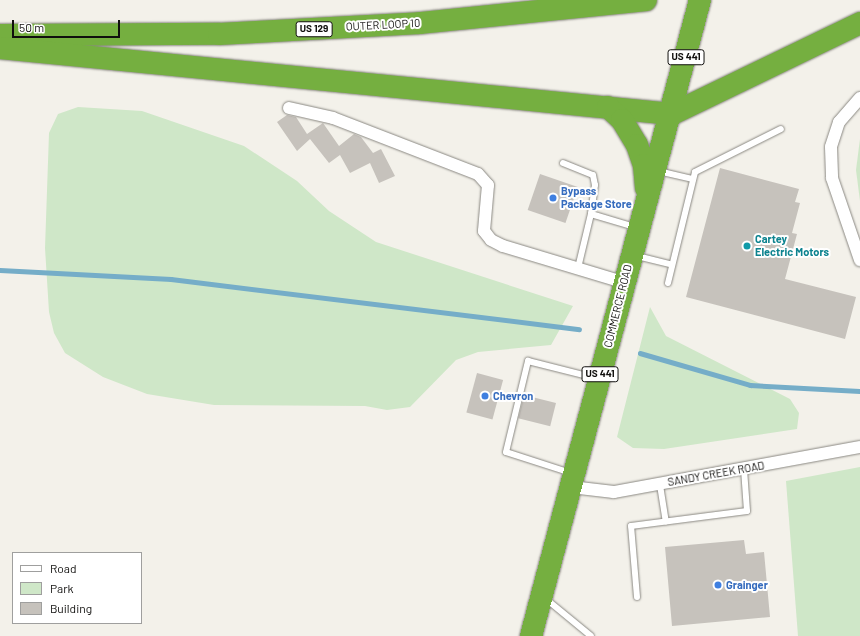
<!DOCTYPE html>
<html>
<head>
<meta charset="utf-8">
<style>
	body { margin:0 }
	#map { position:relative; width:860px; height:636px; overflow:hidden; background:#f3f1ea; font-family:Barlow,sans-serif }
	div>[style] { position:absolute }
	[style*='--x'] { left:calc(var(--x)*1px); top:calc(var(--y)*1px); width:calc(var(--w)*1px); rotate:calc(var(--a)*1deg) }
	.green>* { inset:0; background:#cfe7c8 }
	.stream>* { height:4.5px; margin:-2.25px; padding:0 2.25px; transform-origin:2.25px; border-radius:2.25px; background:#75adc8 }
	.building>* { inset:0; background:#c6c2bc; transform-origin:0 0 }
	.roads { filter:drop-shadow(0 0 1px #8a8882) drop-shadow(0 0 1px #8a8882) }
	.lane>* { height:6px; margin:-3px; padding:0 3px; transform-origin:3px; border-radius:3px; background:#fff }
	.street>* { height:12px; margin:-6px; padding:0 6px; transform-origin:6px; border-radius:6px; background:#fff }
	.highway>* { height:22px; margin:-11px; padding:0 11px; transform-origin:11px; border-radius:11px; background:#75af40 }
	.dots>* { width:11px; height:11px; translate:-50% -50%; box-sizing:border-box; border:2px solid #fff; border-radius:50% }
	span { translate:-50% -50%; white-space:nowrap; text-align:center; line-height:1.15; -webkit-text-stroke:4px #fff; paint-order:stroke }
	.shield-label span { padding:1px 3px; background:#fff; border:1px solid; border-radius:3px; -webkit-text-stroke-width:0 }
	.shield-label { font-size:10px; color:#100f0d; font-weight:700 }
	.street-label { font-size:11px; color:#100f0d }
	.shop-label { font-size:11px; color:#366cbe; font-weight:700 }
	.left { translate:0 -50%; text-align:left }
	.culture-label { font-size:11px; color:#0d838f; font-weight:700 }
	.legend { position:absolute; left:12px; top:552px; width:130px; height:72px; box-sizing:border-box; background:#fff; border:1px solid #9f9f9e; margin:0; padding:5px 7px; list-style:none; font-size:12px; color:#100f0d }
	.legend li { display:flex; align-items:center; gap:8px; height:20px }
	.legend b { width:20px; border:1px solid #9f9f9e }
	.scale { position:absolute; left:12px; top:20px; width:108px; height:18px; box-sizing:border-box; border:2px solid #100f0d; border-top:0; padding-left:5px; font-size:12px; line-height:14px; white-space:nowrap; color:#100f0d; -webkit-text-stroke:3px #fff; paint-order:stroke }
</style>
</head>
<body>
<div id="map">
	<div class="green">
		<div style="clip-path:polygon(78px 107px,142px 111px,244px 146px,297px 181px,329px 211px,376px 242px,573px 306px,551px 345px,478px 352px,456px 360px,410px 407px,387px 410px,365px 406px,214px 405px,147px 394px,103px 377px,65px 353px,54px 333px,49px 312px,45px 248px,49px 133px,58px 114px)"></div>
		<div style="clip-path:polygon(860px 139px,860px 201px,856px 170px)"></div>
		<div style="clip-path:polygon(650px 307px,666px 336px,790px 399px,799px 413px,797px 429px,664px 449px,633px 448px,617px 437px)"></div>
		<div style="clip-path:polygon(860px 467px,860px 636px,798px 636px,786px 481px)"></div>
	</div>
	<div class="stream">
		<div style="--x:0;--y:270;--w:171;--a:3"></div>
		<div style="--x:171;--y:279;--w:411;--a:7"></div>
		<div style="--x:640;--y:353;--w:115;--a:16.2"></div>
		<div style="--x:750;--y:385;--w:110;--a:3.1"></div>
	</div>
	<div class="building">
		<div style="clip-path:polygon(287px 115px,296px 117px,307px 134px,323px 123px,339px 146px,354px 134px,361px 137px,373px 153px,381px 149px,395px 176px,379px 183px,370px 163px,350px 173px,340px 155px,329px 163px,310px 139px,297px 151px,277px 122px)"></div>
		<div style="clip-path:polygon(720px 168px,799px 189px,795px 202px,800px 203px,792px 233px,797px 234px,785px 279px,856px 297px,845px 339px,686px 297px)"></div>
		<div style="left:540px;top:174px;width:40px;height:38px;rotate:19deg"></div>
		<div style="left:477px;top:373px;width:27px;height:41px;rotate:15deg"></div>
		<div style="left:524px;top:395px;width:33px;height:24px;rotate:14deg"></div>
		<div style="clip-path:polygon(744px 540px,746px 554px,764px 552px,770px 617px,672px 626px,665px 547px)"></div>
	</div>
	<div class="roads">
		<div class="lane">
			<div style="--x:563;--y:163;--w:32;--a:22"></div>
			<div style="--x:593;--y:175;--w:10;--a:79"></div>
			<div style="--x:595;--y:185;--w:29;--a:98"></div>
			<div style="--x:658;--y:171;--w:36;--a:13"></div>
			<div style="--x:637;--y:256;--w:36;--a:14"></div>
			<div style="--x:578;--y:268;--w:56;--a:-76.5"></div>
			<div style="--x:591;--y:214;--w:46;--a:16.5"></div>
			<div style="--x:668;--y:283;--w:114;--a:-76.3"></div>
			<div style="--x:695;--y:172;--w:96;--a:-26.6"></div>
			<div style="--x:571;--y:473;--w:68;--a:-162.1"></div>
			<div style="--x:506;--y:452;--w:94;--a:-76.4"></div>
			<div style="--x:528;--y:361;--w:69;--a:14.2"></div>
			<div style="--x:660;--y:485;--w:37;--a:81"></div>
			<div style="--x:637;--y:597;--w:71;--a:-94.8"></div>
			<div style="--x:631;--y:526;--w:117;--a:-7.4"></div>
			<div style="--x:747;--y:511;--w:42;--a:-94.1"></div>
			<div style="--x:546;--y:599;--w:58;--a:39.4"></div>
		</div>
		<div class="street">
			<div style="--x:860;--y:98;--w:32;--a:131"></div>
			<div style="--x:839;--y:122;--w:26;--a:108"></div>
			<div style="--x:831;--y:147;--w:31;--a:88"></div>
			<div style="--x:832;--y:178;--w:87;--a:71.1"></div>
			<div style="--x:289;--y:108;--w:45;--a:12.8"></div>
			<div style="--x:333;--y:118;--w:155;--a:21.1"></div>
			<div style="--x:478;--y:174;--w:15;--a:48"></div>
			<div style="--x:488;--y:185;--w:46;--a:95"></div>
			<div style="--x:484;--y:231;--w:11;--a:52"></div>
			<div style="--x:491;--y:240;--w:13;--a:27"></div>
			<div style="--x:503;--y:246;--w:125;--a:16.7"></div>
			<div style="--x:571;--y:487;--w:43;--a:6.6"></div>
			<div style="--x:614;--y:492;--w:250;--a:-10.4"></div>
		</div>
		<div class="highway">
			<div style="--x:0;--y:35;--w:219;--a:-0.3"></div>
			<div style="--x:219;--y:34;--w:201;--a:-3.1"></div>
			<div style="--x:420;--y:23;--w:227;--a:-5.8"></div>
			<div style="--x:0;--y:48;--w:675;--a:5.61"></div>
			<div style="--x:672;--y:114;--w:209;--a:-25.8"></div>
			<div style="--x:608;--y:107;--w:19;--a:43"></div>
			<div style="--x:622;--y:120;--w:29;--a:59"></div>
			<div style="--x:637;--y:145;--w:21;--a:71"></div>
			<div style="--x:644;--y:165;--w:23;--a:85"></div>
			<div style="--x:531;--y:636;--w:658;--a:-75.12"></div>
		</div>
	</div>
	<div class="dots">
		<div style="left:553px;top:198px;background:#3f7fe0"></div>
		<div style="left:747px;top:246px;background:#0f9aa8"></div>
		<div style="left:485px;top:396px;background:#3f7fe0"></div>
		<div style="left:718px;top:585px;background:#3f7fe0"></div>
	</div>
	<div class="shield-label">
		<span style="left:314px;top:29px">US 129</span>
		<span style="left:686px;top:57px">US 441</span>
		<span style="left:600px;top:374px">US 441</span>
	</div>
	<div class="street-label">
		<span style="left:383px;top:25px;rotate:-3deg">OUTER LOOP 10</span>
		<span style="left:618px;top:306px;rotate:-76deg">COMMERCE ROAD</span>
		<span style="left:716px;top:474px;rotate:-10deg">SANDY CREEK ROAD</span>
	</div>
	<div class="shop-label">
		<span class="left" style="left:561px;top:198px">Bypass<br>Package Store</span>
		<span class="left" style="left:493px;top:396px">Chevron</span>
		<span class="left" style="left:726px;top:585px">Grainger</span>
	</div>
	<div class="culture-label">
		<span class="left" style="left:755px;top:246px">Cartey<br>Electric Motors</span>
	</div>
	<ul class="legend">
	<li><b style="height:5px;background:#fff"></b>Road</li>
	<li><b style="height:11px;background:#cfe7c8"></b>Park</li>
	<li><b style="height:11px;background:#c6c2bc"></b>Building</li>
	</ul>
	<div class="scale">50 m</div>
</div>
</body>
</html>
